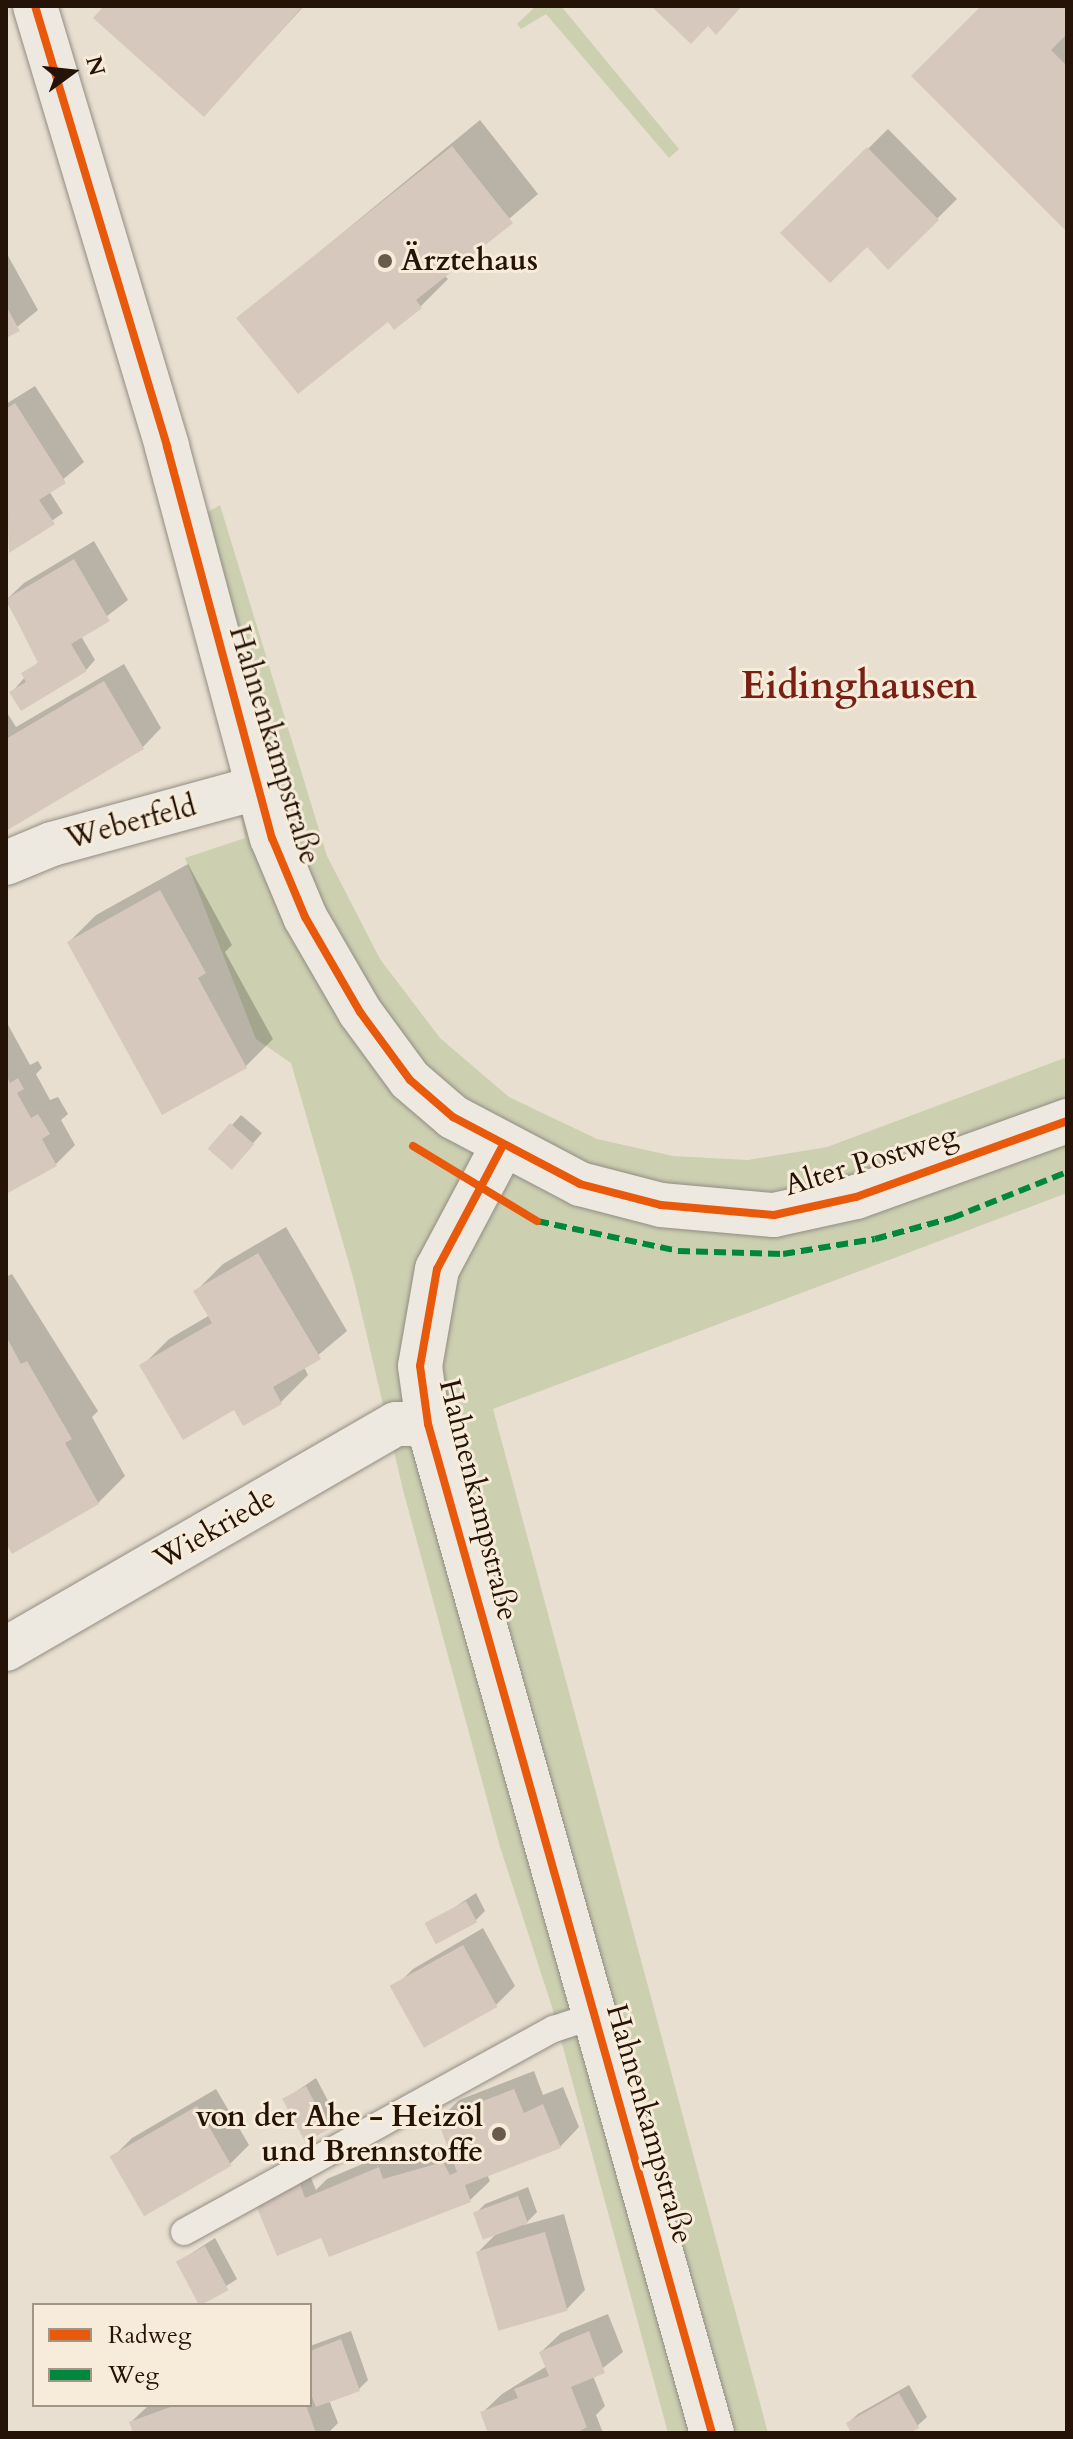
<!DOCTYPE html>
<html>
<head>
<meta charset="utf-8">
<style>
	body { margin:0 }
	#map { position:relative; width:1073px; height:2439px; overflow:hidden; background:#e8dfd0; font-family:Cardo,serif }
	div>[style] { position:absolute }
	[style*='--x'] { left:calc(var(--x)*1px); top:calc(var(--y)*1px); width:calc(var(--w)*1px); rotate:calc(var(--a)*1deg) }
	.green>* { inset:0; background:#ccd0b1 }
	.shadow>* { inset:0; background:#0003 }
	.building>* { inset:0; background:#d7c8be; transform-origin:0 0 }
	.roads { filter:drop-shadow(0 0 2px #938c82) drop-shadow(0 0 2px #938c82) }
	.service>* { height:26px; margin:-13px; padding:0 13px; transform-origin:13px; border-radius:13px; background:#ede8e0 }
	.minor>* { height:44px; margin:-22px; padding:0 22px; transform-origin:22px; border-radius:22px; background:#ede8e0 }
	.tertiary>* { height:44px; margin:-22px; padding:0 22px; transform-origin:22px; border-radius:22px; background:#ede8e0 }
	.quiet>* { height:6px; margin-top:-3px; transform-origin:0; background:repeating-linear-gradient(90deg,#00873e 0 12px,transparent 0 18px) }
	.cycleway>* { height:8px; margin:-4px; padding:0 4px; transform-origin:4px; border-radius:4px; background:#e8590c }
	.dots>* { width:22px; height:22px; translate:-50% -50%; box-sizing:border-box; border:4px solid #f7ecda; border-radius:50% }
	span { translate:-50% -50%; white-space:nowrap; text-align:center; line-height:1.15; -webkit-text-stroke:6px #f7ecda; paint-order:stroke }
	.poi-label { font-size:30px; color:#261308; font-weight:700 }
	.left { translate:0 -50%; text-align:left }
	.right { translate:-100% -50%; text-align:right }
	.street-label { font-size:30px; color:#261308 }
	.district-label { font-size:38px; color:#7a1f14; font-weight:700 }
	.frame { position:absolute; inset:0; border:8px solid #261308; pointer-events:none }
	.legend { position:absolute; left:32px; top:2303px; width:280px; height:104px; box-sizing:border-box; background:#f7ecda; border:2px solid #a39586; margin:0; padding:10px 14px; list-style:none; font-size:24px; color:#261308 }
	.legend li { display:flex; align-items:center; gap:16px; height:40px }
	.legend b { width:40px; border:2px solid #a39586 }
	.north { position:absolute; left:32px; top:32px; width:80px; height:80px; -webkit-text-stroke:6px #f7ecda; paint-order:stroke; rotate:75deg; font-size:22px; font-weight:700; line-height:32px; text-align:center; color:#261308 }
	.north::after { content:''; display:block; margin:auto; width:28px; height:36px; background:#261308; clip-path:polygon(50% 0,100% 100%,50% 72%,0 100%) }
</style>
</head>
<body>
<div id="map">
	<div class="green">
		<div style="clip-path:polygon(536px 6px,561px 6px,679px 149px,669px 158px,546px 14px,521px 29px,517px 24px)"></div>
		<div style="clip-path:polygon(220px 505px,327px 856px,380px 959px,440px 1038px,509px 1097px,597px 1139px,673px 1156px,748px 1160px,827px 1147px,1067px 1057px,1067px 1193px,493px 1409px,768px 2433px,668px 2433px,552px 2007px,500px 1847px,403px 1490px,354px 1281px,291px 1063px,256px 1039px,185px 858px,245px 838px,180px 528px)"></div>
	</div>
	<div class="shadow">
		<div style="clip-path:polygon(106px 6px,304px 6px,204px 115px)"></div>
		<div style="clip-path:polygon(984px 6px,1067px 6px,1067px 229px)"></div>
		<div style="clip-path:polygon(480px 120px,538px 194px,444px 275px,448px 279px,421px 306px,394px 327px,389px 319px,239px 318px)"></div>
		<div style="clip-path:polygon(888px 129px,957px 199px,888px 267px,867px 244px,783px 233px)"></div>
		<div style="clip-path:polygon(7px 254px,38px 310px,6px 336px,6px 254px)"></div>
		<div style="clip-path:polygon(35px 386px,84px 462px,49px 491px,63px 513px,9px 551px,6px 404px)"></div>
		<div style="clip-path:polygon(94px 541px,128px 600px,81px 636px,95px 660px,86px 670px,12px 692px,39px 661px,6px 600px,24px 583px)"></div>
		<div style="clip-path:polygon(124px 664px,161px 728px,142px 748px,6px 828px,6px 711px,16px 727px)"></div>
		<div style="clip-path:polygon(188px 864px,232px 945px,225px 952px,273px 1039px,246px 1066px,163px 1112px,69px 942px,96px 915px)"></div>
		<div style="clip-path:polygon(6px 1021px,30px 1065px,38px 1061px,42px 1068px,36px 1074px,50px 1100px,58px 1097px,68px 1114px,61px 1120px,75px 1145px,56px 1164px,6px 1192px)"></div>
		<div style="clip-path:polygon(241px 1115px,262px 1133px,241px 1157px,232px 1125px)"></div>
		<div style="clip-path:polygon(286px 1227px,347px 1331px,304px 1367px,308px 1375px,281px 1402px,244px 1424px,234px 1408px,142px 1366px,169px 1339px,210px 1315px,196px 1291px,223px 1264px)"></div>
		<div style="clip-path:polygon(12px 1274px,98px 1411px,92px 1417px,125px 1476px,98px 1503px,6px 1539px,6px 1277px)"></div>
		<div style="clip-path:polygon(476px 1893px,485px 1911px,476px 1920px,428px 1925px)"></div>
		<div style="clip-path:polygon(483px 1928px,515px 1986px,496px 2005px,394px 1988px,413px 1969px)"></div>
		<div style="clip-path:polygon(534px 2071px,543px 2095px,563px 2087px,579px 2127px,560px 2147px,487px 2174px,490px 2181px,470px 2200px,322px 2235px,257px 2204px,309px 2173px,316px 2190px,327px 2179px,398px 2149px,402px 2161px,450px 2148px,440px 2119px,459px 2100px)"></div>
		<div style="clip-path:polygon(316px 2078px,337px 2118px,328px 2128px,285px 2099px)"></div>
		<div style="clip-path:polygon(216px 2089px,249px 2145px,230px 2164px,113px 2157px,132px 2138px)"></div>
		<div style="clip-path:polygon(528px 2187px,537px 2212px,524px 2225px,564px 2214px,585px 2290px,566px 2310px,478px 2252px,497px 2233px,476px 2213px,485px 2204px)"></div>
		<div style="clip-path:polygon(215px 2238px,237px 2279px,200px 2303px,178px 2262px)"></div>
		<div style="clip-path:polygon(608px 2314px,623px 2352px,593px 2376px,605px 2406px,596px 2415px,603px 2433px,490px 2433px,482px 2413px,502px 2394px,547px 2366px,541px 2352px,561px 2333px)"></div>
		<div style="clip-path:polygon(351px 2331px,368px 2380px,359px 2389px,329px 2400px,338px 2423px,328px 2433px,135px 2433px,131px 2422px,149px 2405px,310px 2405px,310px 2346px)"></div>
		<div style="clip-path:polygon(909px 2385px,927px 2417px,917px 2426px,905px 2433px,853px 2433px,848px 2423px,858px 2414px)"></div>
	</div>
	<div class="building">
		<div style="clip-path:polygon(104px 6px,303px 6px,204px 117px,93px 18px)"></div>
		<div style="clip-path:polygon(651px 6px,742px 6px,716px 35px,708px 26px,691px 44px)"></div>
		<div style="clip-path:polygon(981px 6px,1067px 6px,1067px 34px,1051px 50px,1067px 66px,1067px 232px,911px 76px)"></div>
		<div style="clip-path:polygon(452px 146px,513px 223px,416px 300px,422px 308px,394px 330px,388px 322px,298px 394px,236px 318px)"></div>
		<div style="clip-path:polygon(867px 147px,939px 220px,888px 270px,867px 247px,830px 283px,780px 233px)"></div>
		<div style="clip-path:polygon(6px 306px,20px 331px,6px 338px)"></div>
		<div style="clip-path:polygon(15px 403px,66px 483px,39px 500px,55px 524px,9px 553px,6px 409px)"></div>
		<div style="clip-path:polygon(74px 559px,110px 621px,71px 644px,87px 671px,21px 711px,9px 692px,26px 682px,21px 673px,38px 663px,6px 599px)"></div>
		<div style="clip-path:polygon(104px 681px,144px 749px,6px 831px,6px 739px)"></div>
		<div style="clip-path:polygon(160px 890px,206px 973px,198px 978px,247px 1068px,162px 1115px,67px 942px)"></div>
		<div style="clip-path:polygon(6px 1075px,10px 1083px,18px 1078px,24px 1089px,17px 1093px,31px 1118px,38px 1114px,50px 1134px,42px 1139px,57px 1166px,6px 1194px)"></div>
		<div style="left:230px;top:1123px;width:32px;height:34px;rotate:41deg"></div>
		<div style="clip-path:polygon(258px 1253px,321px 1359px,273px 1387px,282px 1404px,243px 1426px,234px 1410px,183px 1440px,139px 1365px,212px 1323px,193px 1291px)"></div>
		<div style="clip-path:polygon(6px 1336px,21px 1364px,27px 1361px,72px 1439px,65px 1443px,99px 1504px,12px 1554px,6px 1543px)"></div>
		<div style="left:466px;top:1901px;width:24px;height:47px;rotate:62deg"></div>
		<div style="left:463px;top:1945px;width:71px;height:84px;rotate:61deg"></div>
		<div style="left:306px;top:2086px;width:49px;height:27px;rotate:62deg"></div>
		<div style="clip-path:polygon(514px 2089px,524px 2113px,543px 2104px,561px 2148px,465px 2185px,471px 2202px,329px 2257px,321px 2238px,277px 2256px,255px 2203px,299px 2181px,305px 2198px,379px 2167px,383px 2179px,443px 2162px,450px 2175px,457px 2172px,437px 2119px)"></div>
		<div style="left:197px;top:2106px;width:69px;height:101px;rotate:60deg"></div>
		<div style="left:518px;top:2196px;width:29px;height:48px;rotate:70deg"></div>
		<div style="left:545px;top:2232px;width:82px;height:72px;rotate:74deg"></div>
		<div style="left:205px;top:2246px;width:50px;height:33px;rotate:62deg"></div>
		<div style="clip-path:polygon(589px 2331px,605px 2373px,571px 2387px,587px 2427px,577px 2433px,488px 2433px,480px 2412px,518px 2398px,514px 2389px,549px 2376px,539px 2352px)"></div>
		<div style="clip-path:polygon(341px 2339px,360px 2391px,316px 2407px,310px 2392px,310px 2351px)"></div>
		<div style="clip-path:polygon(899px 2393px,919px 2428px,909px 2433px,851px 2433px,846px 2423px)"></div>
		<div style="clip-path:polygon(176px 2405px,306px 2405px,316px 2433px,133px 2433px,129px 2422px)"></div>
	</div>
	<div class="roads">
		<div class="service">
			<div style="--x:184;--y:2232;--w:422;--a:-28.8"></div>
			<div style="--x:554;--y:2029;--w:41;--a:-18.4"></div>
		</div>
		<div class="minor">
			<div style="--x:6;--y:863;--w:50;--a:-22.4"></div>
			<div style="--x:52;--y:844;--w:213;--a:-15.3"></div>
			<div style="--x:502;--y:1147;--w:138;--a:118"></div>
			<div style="--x:437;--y:1269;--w:98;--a:99.9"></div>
			<div style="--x:420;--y:1366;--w:59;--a:82.1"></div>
			<div style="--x:428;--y:1424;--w:1048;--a:74.28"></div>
			<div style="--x:6;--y:1649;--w:450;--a:-30"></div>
			<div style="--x:396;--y:1424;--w:32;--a:0"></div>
		</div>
		<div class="tertiary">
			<div style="--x:35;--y:6;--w:460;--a:73.3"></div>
			<div style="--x:167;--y:447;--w:405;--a:75"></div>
			<div style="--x:272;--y:838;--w:86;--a:67.3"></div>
			<div style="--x:305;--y:917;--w:110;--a:59.9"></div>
			<div style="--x:360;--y:1012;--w:84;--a:53.7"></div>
			<div style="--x:410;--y:1080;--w:57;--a:40.7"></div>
			<div style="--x:453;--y:1117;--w:144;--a:27.8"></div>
			<div style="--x:580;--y:1184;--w:84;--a:14.5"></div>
			<div style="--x:661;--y:1205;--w:113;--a:5.1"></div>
			<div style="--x:774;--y:1215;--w:84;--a:-12.4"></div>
			<div style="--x:856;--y:1197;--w:224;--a:-19.8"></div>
		</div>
	</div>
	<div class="quiet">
		<div style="--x:537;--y:1221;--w:144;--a:12"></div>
		<div style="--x:678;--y:1251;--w:105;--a:1.6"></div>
		<div style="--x:783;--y:1254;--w:93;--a:-9.3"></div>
		<div style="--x:875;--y:1239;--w:80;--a:-15.3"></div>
		<div style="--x:952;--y:1218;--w:124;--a:-21.8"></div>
	</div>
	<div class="cycleway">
		<div style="--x:35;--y:6;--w:460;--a:73.3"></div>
		<div style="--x:167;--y:447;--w:405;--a:75"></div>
		<div style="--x:272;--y:838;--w:86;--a:67.3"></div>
		<div style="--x:305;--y:917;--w:110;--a:59.9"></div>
		<div style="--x:360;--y:1012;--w:84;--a:53.7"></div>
		<div style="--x:410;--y:1080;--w:57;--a:40.7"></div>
		<div style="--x:453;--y:1117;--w:144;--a:27.8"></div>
		<div style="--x:580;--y:1184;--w:84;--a:14.5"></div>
		<div style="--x:661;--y:1205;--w:113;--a:5.1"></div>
		<div style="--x:774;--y:1215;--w:84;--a:-12.4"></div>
		<div style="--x:856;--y:1197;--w:224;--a:-19.8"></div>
		<div style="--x:413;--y:1146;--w:145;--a:31.2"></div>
		<div style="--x:502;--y:1147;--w:138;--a:118"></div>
		<div style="--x:437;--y:1269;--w:98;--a:99.9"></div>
		<div style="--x:420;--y:1366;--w:59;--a:82.1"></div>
		<div style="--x:428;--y:1424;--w:1048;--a:74.28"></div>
	</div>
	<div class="dots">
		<div style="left:385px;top:261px;background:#6a5a4e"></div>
		<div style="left:499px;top:2134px;background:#6a5a4e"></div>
	</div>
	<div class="poi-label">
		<span class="left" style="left:401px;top:261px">Ärztehaus</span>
		<span class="right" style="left:483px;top:2134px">von der Ahe - Heizöl<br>und Brennstoffe</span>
	</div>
	<div class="street-label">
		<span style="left:274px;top:745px;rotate:73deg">Hahnenkampstraße</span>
		<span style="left:131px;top:823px;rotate:-15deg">Weberfeld</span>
		<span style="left:871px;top:1161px;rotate:-17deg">Alter Postweg</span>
		<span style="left:478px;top:1500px;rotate:76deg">Hahnenkampstraße</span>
		<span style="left:215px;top:1529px;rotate:-30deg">Wiekriede</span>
		<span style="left:649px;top:2124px;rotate:74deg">Hahnenkampstraße</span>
	</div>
	<div class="district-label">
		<span style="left:859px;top:687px">Eidinghausen</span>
	</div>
	<div class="frame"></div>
	<ul class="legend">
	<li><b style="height:10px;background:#e8590c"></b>Radweg</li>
	<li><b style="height:10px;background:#00873e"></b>Weg</li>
	</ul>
	<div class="north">N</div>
</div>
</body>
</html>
